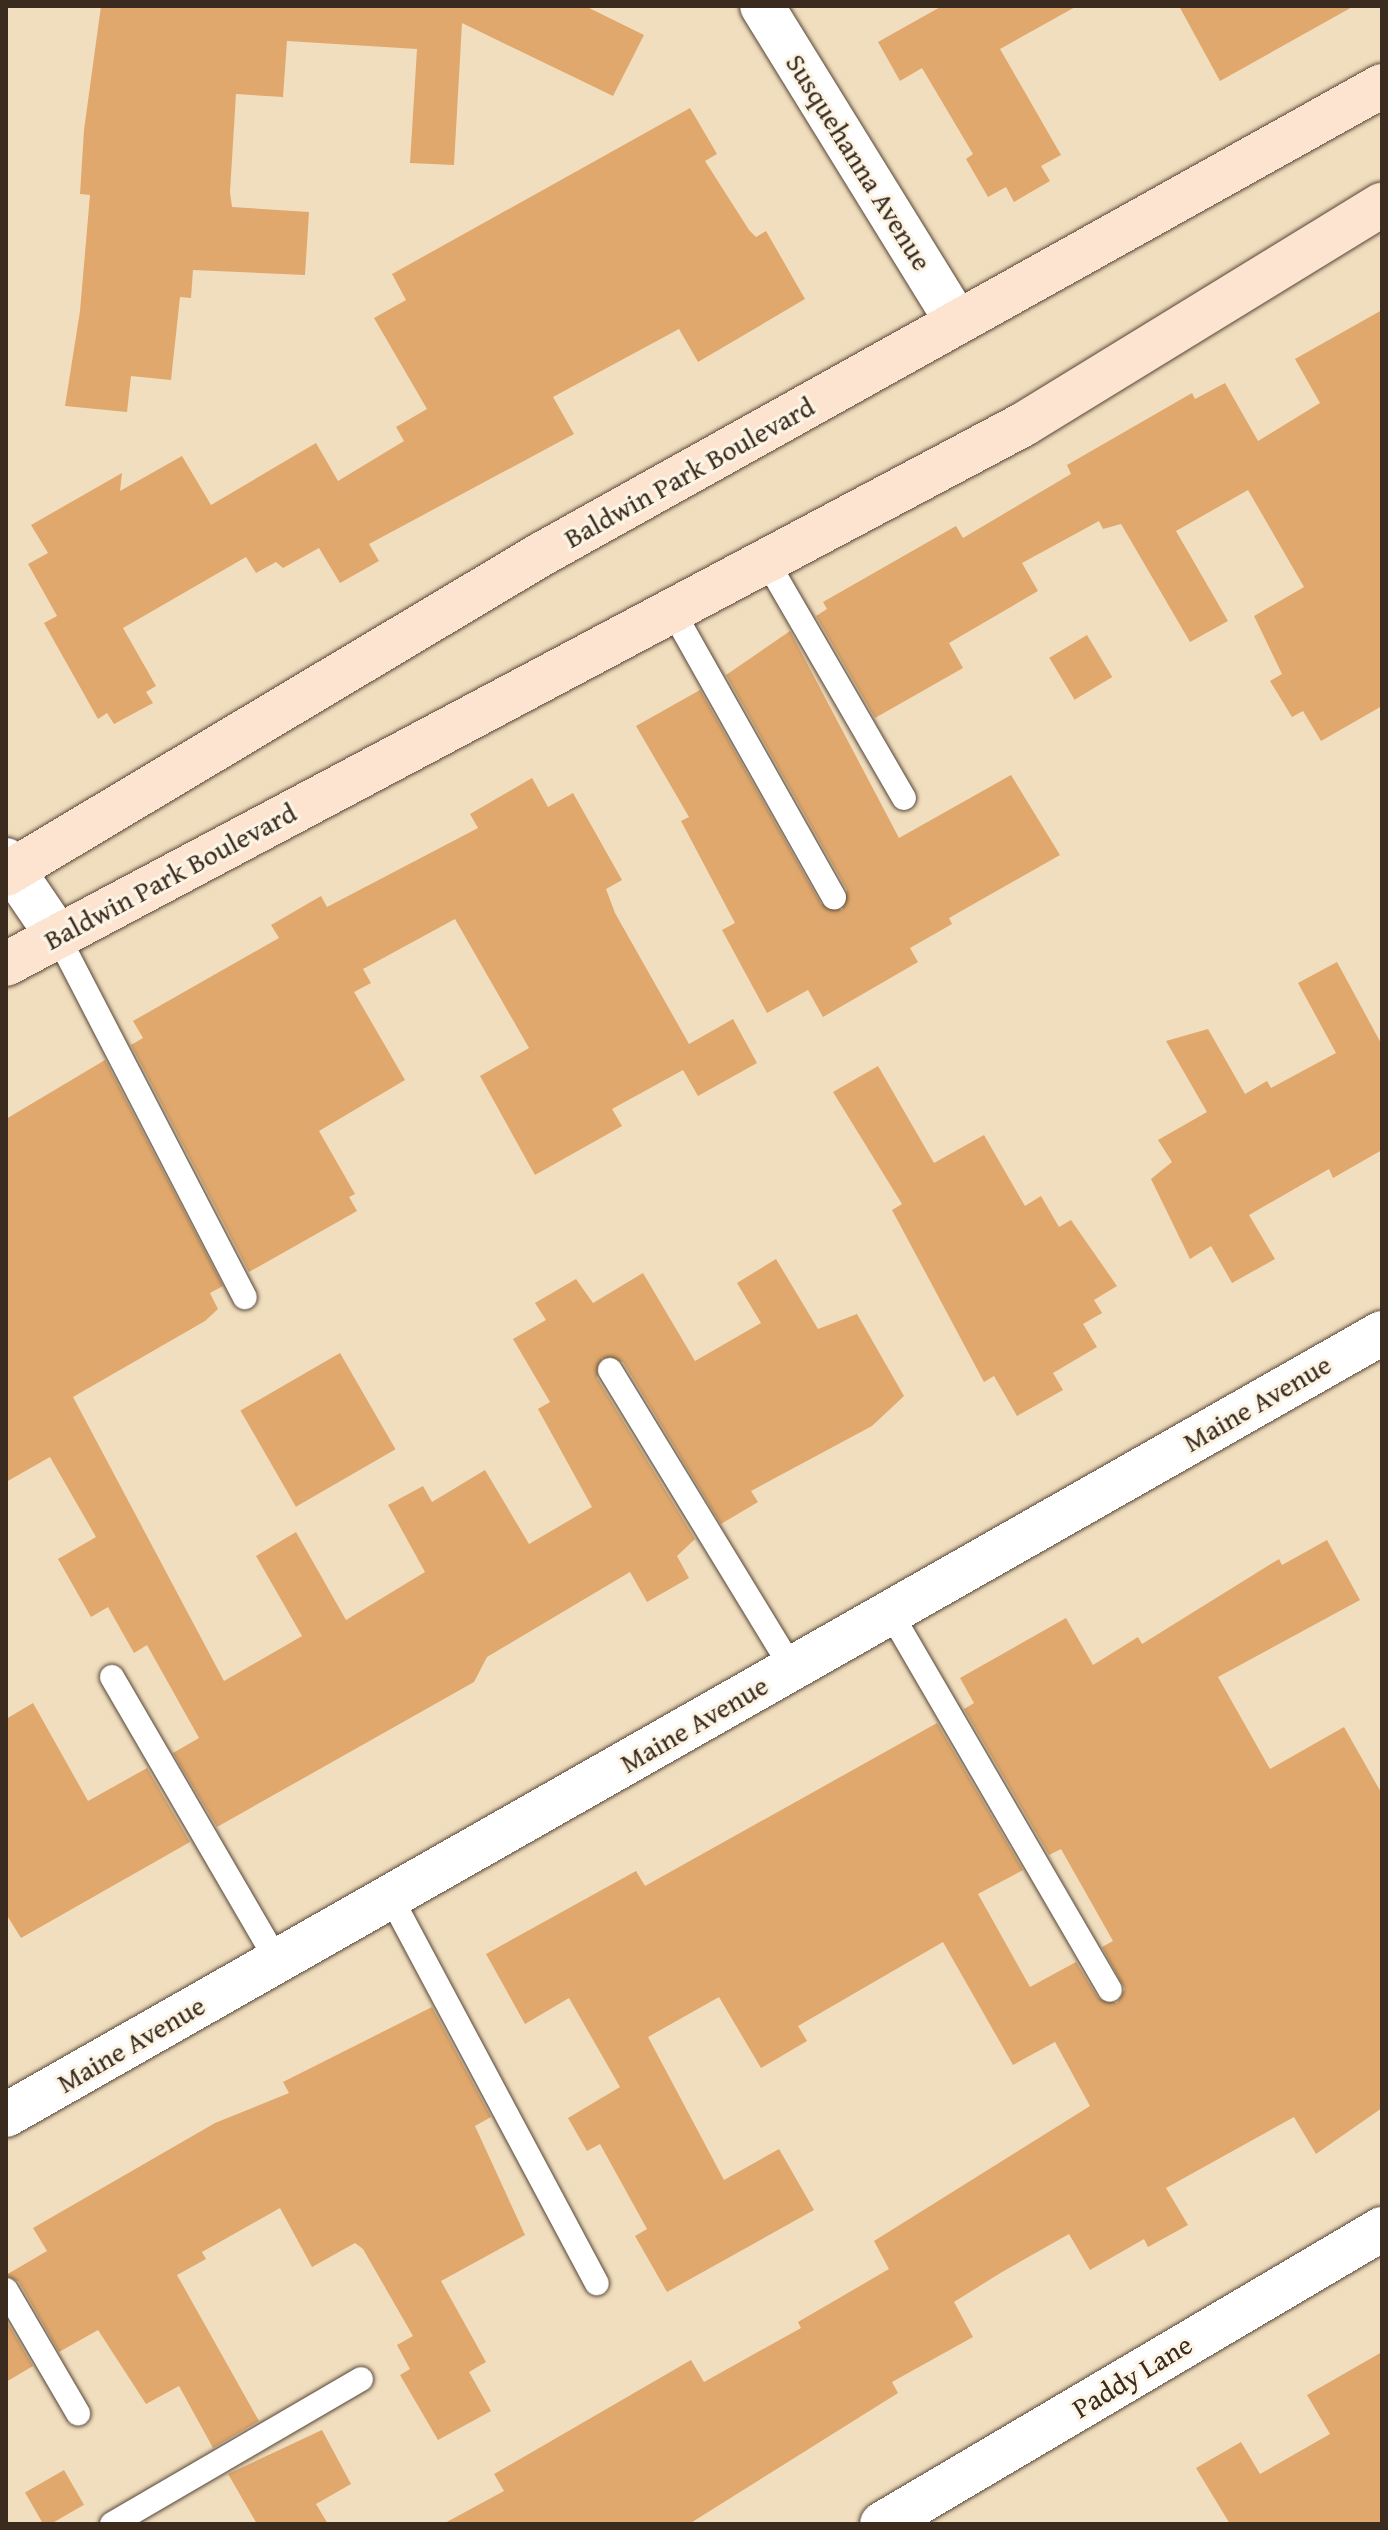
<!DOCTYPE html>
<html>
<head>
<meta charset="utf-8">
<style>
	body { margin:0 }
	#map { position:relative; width:1388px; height:2530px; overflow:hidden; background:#f1debe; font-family:"Gentium Book Plus",serif }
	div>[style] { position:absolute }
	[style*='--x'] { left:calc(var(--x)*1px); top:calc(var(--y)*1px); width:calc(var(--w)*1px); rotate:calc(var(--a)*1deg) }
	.building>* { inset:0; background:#e0a86d; transform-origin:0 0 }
	.roads { filter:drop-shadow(0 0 2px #564536) drop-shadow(0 0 2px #564536) }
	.service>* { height:24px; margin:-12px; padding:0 12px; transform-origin:12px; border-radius:12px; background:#fff }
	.minor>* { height:44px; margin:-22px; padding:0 22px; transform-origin:22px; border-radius:22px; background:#fff }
	.tertiary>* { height:44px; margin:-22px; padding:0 22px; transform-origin:22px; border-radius:22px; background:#fff }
	.secondary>* { height:44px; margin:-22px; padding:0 22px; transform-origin:22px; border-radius:22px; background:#fde4d1 }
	span { translate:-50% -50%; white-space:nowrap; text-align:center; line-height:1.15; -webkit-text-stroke:6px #fcf5e5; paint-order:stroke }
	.street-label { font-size:28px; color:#3b2a1e }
	.frame { position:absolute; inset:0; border:8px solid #3b2a1e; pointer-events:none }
</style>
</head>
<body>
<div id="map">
	<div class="building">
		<div style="clip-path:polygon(101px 6px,585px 6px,644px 35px,613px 96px,462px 23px,454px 165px,410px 163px,417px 49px,287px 41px,283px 97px,236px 94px,230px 192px,232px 207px,309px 212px,305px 275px,193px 270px,191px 298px,180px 297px,171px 380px,131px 376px,127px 412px,65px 406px,80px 311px,90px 195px,80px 194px,84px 130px)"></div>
		<div style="clip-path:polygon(942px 6px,1077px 6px,1000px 49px,1061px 155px,1041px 166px,1050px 181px,1014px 202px,1006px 187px,988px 197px,966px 159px,973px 154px,922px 68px,900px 81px,878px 42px)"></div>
		<div style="clip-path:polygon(1179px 6px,1354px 6px,1220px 81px)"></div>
		<div style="clip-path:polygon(690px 108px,717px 154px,705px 161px,749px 230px,756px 237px,766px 231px,805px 299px,698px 362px,679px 329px,553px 397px,574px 434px,369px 544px,379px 561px,340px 583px,319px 548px,283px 568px,276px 562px,256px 573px,246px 557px,123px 628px,156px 686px,146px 692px,153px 703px,114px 724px,107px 713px,98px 719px,44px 623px,57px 616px,28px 564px,48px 553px,31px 525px,122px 473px,120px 491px,182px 456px,211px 505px,316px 443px,338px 481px,404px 441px,396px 427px,427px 409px,374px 318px,406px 300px,392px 274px)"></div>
		<div style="clip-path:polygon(1382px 310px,1382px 706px,1321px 741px,1303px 711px,1292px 717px,1270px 681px,1282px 674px,1254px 616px,1304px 587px,1248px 490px,1176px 531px,1228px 621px,1190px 642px,1121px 524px,1103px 529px,1099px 521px,1022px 563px,1038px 591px,949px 643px,963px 668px,875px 718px,816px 616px,827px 609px,823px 602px,956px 526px,963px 538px,1071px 474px,1067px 465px,1192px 393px,1195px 399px,1225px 383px,1258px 441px,1320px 403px,1295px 359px)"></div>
		<div style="clip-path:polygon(790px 631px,899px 838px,1011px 775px,1060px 855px,949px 918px,952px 924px,910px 948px,918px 962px,823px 1017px,808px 990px,767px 1013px,722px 930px,735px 923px,681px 821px,689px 817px,636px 726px,700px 690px,821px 904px,842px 910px,847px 890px,726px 675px)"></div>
		<div style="left:1087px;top:635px;width:49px;height:44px;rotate:59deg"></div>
		<div style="clip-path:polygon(532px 778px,548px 807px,573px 793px,622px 880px,606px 889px,615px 913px,689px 1044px,733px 1019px,757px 1063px,698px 1096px,683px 1070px,612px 1109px,622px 1126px,535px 1175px,480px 1076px,529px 1048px,455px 919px,363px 969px,371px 983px,354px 992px,405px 1080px,319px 1131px,355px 1194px,349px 1197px,357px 1211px,249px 1272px,131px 1045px,143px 1038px,133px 1021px,279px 938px,271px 925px,321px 896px,327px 907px,478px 828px,470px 814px)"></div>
		<div style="clip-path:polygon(1337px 962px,1382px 1045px,1382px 1150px,1333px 1178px,1329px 1169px,1249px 1215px,1275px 1259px,1232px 1283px,1211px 1246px,1190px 1259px,1151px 1179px,1172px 1162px,1158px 1140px,1207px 1112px,1166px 1041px,1208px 1029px,1245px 1094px,1267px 1081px,1271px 1088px,1336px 1053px,1298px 983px)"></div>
		<div style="clip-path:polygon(105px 1060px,223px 1286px,210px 1293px,218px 1309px,205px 1321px,73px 1397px,224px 1681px,302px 1636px,256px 1556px,296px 1532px,346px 1620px,425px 1572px,388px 1505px,423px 1486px,432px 1502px,485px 1470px,529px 1544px,592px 1507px,538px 1409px,550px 1402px,513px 1339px,546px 1320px,535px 1303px,576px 1279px,593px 1303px,643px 1273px,695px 1361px,761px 1323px,737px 1283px,776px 1259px,818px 1329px,857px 1314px,904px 1396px,872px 1426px,751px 1491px,758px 1502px,721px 1524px,623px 1362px,602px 1358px,597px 1378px,695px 1539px,677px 1556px,689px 1578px,647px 1602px,630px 1572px,487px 1657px,474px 1682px,217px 1827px,173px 1753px,199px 1738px,147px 1645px,134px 1653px,108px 1607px,91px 1617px,58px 1559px,96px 1537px,50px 1457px,6px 1482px,6px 1119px)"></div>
		<div style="clip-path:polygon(878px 1066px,934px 1163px,984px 1135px,1025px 1206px,1041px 1196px,1059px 1227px,1071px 1220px,1117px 1286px,1094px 1300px,1102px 1313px,1083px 1324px,1097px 1347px,1053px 1373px,1063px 1390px,1017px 1416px,994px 1376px,984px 1382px,892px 1210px,902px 1204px,833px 1092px)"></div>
		<div style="left:340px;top:1353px;width:111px;height:115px;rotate:60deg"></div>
		<div style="clip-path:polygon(1327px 1540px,1360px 1600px,1218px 1677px,1270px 1769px,1344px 1727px,1382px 1794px,1382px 2108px,1316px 2154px,1294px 2117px,1166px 2188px,1188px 2225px,1148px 2247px,1144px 2239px,1090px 2270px,1069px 2234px,1002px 2272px,954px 2302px,973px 2337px,892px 2382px,898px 2393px,689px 2524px,443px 2524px,504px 2491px,494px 2474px,691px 2360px,704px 2382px,801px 2328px,798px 2322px,889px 2269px,874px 2241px,1090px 2106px,1055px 2042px,1013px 2065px,943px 1942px,798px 2026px,807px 2041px,761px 2068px,719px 1997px,648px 2037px,724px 2180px,779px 2149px,814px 2210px,667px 2292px,635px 2236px,647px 2229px,600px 2144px,587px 2151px,568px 2118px,620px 2087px,569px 1998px,525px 2024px,486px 1954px,636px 1871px,645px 1886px,937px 1723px,1023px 1870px,978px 1894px,1030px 1987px,1076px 1962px,1098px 1998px,1117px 2003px,1125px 1989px,1102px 1947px,1113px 1941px,1061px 1849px,1049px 1855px,964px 1709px,974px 1703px,960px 1678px,1066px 1618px,1093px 1665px,1138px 1637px,1142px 1644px,1279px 1559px,1282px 1565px)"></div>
		<div style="clip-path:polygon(33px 1703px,88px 1801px,147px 1768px,190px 1842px,21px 1938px,6px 1914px,6px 1719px)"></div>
		<div style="clip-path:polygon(432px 2007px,491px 2117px,475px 2126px,525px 2235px,441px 2281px,486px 2362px,469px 2372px,491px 2411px,438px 2440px,400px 2375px,410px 2369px,397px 2345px,413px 2336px,363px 2249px,355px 2243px,312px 2267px,280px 2208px,202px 2252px,206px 2259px,177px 2275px,259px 2421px,213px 2448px,179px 2386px,146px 2404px,98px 2330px,59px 2352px,19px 2282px,6px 2275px,47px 2251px,33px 2228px,215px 2123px,289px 2093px,283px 2082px)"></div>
		<div style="clip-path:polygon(6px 2320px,33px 2366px,6px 2382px)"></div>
		<div style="clip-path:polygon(1382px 2352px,1382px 2524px,1230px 2524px,1196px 2468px,1241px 2442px,1260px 2474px,1330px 2434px,1307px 2395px)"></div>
		<div style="clip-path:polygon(322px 2430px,351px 2484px,316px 2504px,328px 2524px,257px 2524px,228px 2474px)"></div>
		<div style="left:64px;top:2470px;width:40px;height:45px;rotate:60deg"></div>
	</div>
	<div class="roads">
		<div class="service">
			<div style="--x:766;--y:560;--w:275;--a:59.9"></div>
			<div style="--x:672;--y:610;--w:330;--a:60.6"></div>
			<div style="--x:57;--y:935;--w:408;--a:62.6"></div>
			<div style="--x:610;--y:1370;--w:349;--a:58.6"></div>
			<div style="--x:890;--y:1612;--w:437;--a:59.8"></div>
			<div style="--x:112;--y:1677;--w:328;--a:59.8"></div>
			<div style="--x:390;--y:1896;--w:439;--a:61.9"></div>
			<div style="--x:6;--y:2290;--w:143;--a:59.7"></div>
			<div style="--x:112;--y:2524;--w:288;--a:-30.2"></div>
		</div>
		<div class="minor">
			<div style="--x:762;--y:6;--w:367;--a:58.3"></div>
			<div style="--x:6;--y:860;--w:91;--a:55.8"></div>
			<div style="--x:882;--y:2524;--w:581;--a:-30.54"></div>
		</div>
		<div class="tertiary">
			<div style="--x:6;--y:2115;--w:1583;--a:-29.61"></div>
		</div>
		<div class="secondary">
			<div style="--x:6;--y:874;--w:622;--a:-30.85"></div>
			<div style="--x:540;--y:555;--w:964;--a:-29.12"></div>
			<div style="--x:6;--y:964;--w:1152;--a:-27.94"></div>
			<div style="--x:1024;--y:424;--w:420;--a:-31.5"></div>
		</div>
	</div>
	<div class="street-label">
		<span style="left:859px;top:162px;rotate:58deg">Susquehanna Avenue</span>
		<span style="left:689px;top:472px;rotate:-29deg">Baldwin Park Boulevard</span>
		<span style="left:170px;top:876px;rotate:-28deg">Baldwin Park Boulevard</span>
		<span style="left:1257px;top:1403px;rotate:-30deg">Maine Avenue</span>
		<span style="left:694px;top:1724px;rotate:-30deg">Maine Avenue</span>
		<span style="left:131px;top:2044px;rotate:-30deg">Maine Avenue</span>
		<span style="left:1132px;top:2376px;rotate:-31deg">Paddy Lane</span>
	</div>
	<div class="frame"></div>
</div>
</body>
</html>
